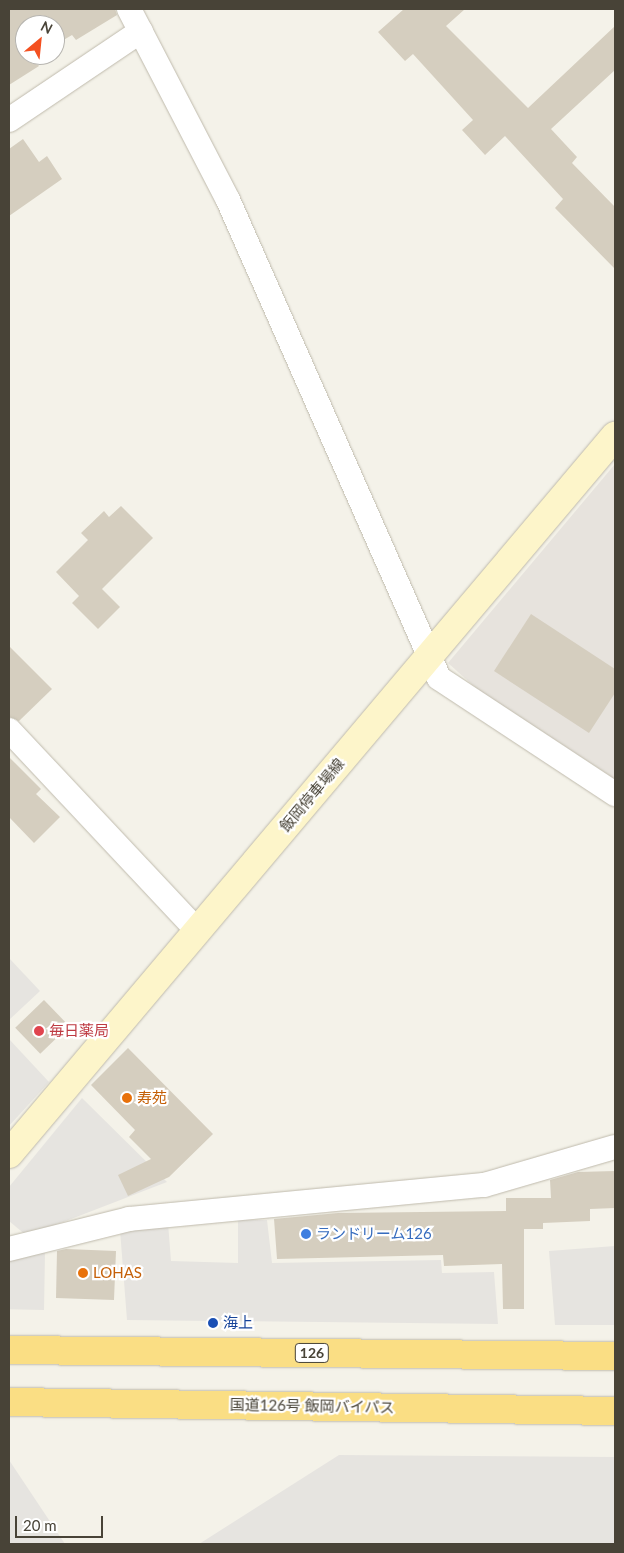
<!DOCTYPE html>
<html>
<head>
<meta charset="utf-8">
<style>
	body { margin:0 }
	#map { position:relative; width:624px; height:1553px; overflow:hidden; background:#f4f2e9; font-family:Lato,"Noto Sans JP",sans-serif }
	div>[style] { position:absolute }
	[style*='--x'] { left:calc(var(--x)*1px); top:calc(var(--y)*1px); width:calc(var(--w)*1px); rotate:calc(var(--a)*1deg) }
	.industrial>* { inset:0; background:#e7e3dd }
	.parking>* { inset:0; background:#e6e4e0; transform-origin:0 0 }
	.building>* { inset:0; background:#d5cebf; transform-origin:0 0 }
	.roads { filter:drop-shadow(0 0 1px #bfbaac) drop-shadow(0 0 1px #bfbaac) }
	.minor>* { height:24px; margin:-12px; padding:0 12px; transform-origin:12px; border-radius:12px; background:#fff }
	.secondary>* { height:28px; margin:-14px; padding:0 14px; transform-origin:14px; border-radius:14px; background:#fdf5ca }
	.trunk>* { height:28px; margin:-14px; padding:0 14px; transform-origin:14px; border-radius:14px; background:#fade84 }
	.dots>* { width:14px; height:14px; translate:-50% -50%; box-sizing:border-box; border:2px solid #fff; border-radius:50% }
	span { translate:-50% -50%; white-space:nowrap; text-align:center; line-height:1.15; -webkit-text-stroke:4.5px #fff; paint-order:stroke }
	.shield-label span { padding:1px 4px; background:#fff; border:1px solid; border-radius:4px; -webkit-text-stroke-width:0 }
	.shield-label { font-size:14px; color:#484337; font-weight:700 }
	.street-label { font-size:15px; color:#484337 }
	.health-label { font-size:15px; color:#be3a42 }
	.left { translate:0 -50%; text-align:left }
	.food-label { font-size:15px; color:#c56008 }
	.shop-label { font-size:15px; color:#366cbe }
	.transit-label { font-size:15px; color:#164399 }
	.frame { position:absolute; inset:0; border:10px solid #484337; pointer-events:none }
	.north { position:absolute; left:15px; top:15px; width:50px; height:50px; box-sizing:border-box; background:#fff; border:1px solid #b6b4af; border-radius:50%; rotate:28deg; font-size:14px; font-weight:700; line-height:20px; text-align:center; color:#484337 }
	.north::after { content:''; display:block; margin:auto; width:18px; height:22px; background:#f45020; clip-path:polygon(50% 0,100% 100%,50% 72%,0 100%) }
	.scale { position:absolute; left:15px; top:1516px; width:88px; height:22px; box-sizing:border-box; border:2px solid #484337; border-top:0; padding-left:6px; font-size:15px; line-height:18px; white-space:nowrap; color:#484337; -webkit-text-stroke:4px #fff; paint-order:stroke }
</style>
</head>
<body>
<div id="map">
	<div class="industrial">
		<div style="clip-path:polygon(615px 464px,615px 779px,476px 688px,448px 663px)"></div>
	</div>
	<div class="parking">
		<div style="clip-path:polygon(9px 958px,40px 991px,9px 1020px)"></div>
		<div style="clip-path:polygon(9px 1039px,49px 1082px,9px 1126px)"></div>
		<div style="clip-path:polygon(82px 1098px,167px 1182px,27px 1236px,9px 1221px,9px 1187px)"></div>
		<div style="clip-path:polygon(238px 1220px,267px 1220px,272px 1263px,441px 1260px,442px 1273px,494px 1272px,498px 1324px,127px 1320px,120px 1230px,168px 1223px,171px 1261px,238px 1263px)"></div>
		<div style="clip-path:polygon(615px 1246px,615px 1325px,555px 1325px,549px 1251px)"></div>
		<div style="left:45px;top:1253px;width:57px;height:36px;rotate:91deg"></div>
		<div style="clip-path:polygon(339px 1455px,615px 1457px,615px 1544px,199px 1544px)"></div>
		<div style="clip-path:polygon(9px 1460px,65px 1544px,9px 1544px)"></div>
	</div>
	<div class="building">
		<div style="clip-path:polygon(9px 9px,115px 9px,117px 15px,76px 40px,72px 35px,55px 45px,55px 25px,25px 25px,25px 55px,40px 55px,34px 59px,39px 66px,9px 85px)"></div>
		<div style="clip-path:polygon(404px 9px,465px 9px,446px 26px,528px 108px,615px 26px,615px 70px,551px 129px,577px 157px,572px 163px,615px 207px,615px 269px,555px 208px,563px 199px,505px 136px,485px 155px,462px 130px,473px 120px,413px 54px,405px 61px,378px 32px)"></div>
		<div style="clip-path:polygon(23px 139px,39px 162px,47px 156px,62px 179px,9px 216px,9px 149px)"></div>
		<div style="clip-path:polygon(121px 506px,153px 538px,102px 589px,120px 607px,98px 629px,72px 603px,79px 596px,56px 572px,88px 540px,81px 533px,104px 511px,109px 517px)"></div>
		<div style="clip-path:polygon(531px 614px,615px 669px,615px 693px,589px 733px,494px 671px)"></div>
		<div style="clip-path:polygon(9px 646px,52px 689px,19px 721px,9px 717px)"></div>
		<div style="clip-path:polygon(9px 757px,41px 789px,36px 794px,60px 817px,34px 843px,9px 817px)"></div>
		<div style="left:44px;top:1000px;width:36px;height:40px;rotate:46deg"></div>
		<div style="clip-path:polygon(128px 1048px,213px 1134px,169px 1177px,128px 1196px,118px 1175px,151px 1159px,129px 1137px,135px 1130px,91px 1085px)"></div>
		<div style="clip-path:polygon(615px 1171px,615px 1208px,590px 1209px,590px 1221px,543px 1223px,543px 1229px,524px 1229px,524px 1309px,503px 1309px,502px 1264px,444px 1266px,443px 1255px,277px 1259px,274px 1219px,338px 1213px,506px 1211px,506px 1198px,551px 1198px,550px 1180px,578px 1172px)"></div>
		<div style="clip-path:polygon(66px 1249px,116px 1251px,114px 1300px,56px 1298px,57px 1251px)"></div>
	</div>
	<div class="roads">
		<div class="minor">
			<div style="--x:129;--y:9;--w:215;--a:62.6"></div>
			<div style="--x:228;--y:200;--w:522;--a:66.18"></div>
			<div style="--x:439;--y:678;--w:211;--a:33.4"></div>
			<div style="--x:9;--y:120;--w:159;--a:-34"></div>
			<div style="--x:9;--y:730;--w:276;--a:46.8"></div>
			<div style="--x:9;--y:1249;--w:124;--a:-14"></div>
			<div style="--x:129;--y:1219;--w:357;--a:-5.5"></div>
			<div style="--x:484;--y:1185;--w:136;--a:-16.2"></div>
		</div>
		<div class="secondary">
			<div style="--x:9;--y:1154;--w:940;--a:-49.84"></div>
		</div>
		<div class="trunk">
			<div style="--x:9;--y:1350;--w:606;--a:0.57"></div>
			<div style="--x:9;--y:1402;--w:606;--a:0.85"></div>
		</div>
	</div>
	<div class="dots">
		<div style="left:39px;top:1031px;background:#e0444e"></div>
		<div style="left:127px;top:1098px;background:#e8710a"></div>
		<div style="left:306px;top:1234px;background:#3f7fe0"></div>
		<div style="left:83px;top:1273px;background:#e8710a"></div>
		<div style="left:213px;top:1323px;background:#1a4fb4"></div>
	</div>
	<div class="shield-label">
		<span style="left:312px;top:1353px">126</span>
	</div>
	<div class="street-label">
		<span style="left:312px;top:795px;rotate:-50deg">飯岡停車場線</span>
		<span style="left:312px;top:1406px;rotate:1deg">国道126号 飯岡バイパス</span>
	</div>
	<div class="health-label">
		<span class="left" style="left:49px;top:1031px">毎日薬局</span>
	</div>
	<div class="food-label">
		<span class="left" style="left:137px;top:1098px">寿苑</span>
		<span class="left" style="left:93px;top:1273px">LOHAS</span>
	</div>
	<div class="shop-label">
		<span class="left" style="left:316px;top:1234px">ランドリーム126</span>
	</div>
	<div class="transit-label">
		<span class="left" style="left:223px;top:1323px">海上</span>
	</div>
	<div class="frame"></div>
	<div class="north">N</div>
	<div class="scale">20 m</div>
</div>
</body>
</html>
